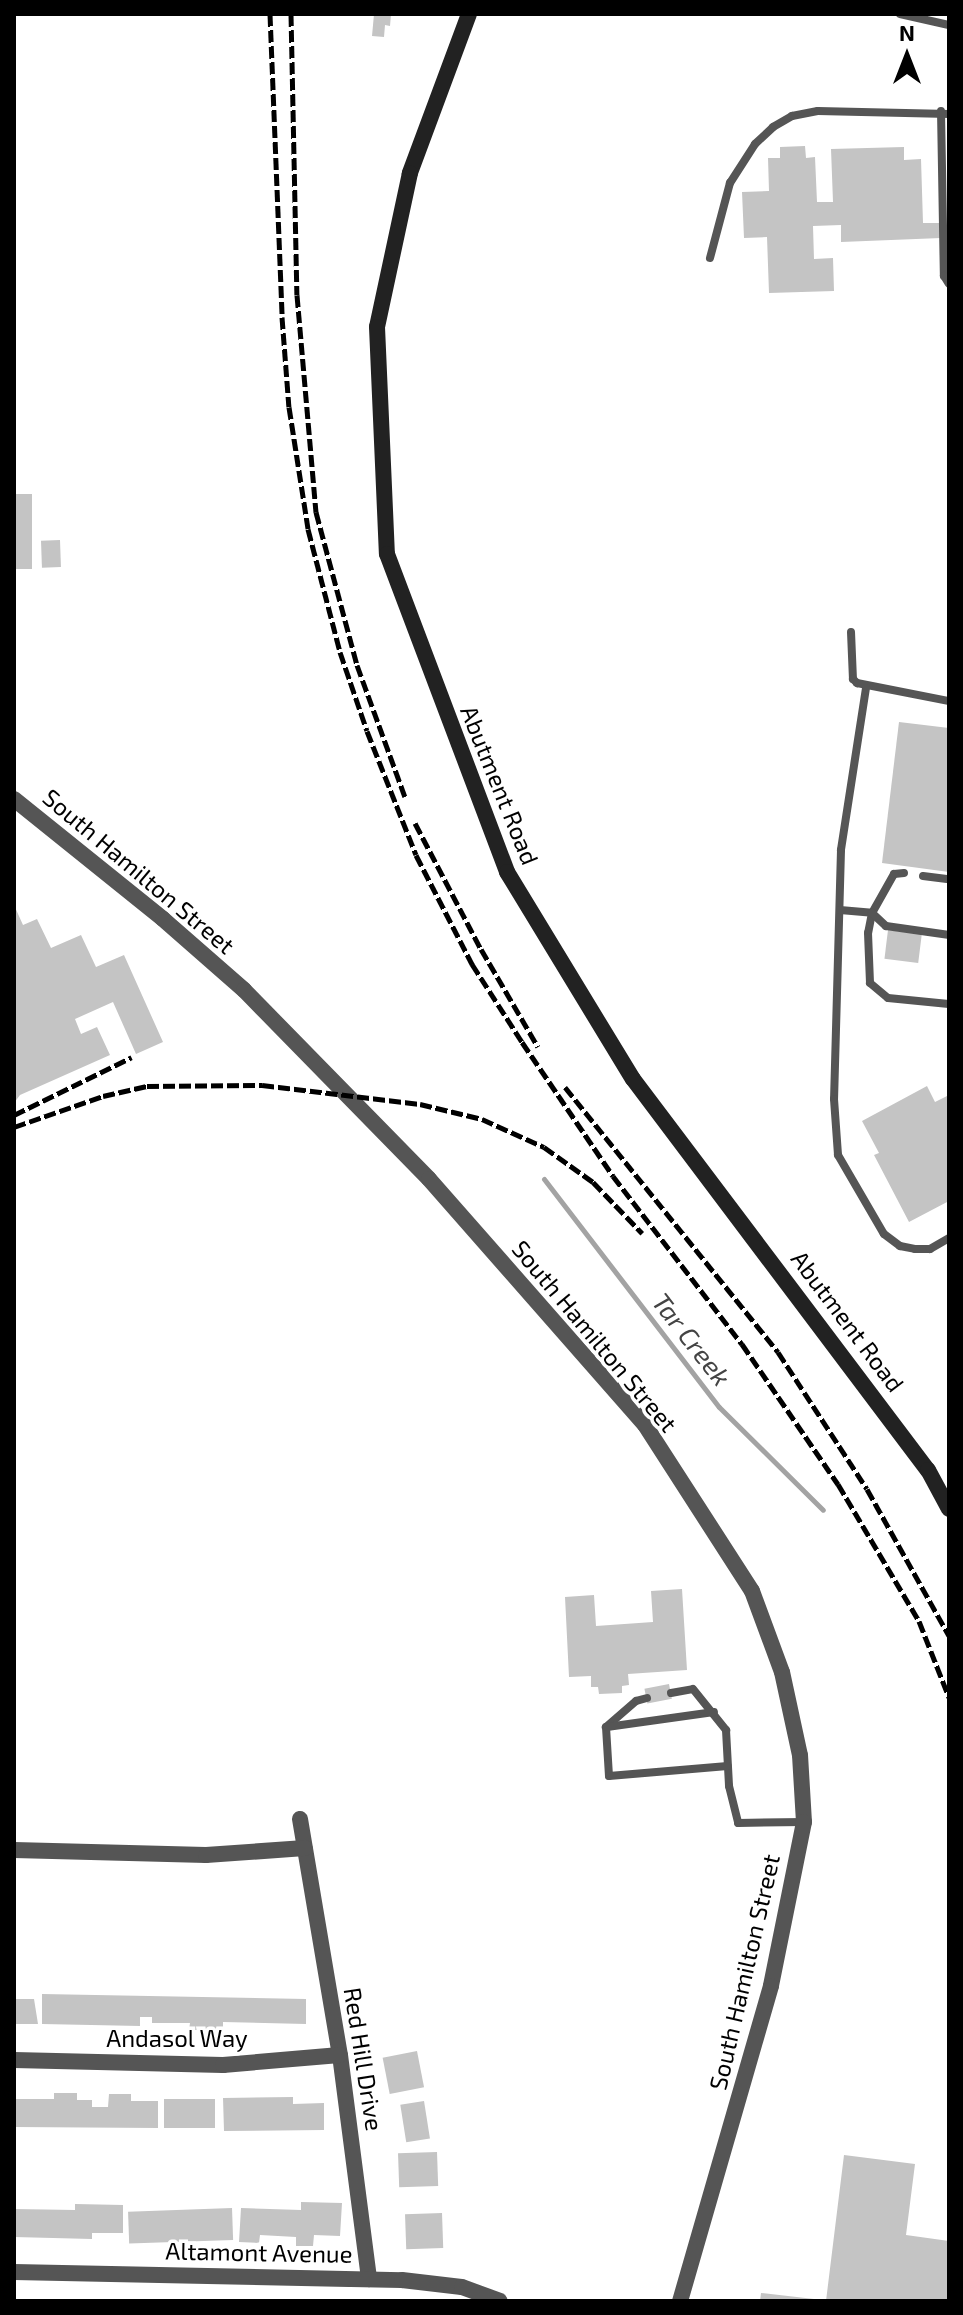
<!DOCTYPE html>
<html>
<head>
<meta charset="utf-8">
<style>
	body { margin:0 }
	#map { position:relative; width:963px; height:2315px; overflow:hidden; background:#fff; font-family:"Exo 2",sans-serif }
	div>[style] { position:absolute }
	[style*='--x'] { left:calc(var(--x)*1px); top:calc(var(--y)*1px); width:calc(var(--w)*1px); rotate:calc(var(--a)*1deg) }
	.stream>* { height:5px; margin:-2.5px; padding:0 2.5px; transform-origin:2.5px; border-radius:2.5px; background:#a3a3a3 }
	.building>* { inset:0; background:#c4c4c4; transform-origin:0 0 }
	.lane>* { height:8px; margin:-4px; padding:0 4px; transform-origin:4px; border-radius:4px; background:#555 }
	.street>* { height:16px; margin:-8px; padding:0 8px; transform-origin:8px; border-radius:8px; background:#555 }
	.secondary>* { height:16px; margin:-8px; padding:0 8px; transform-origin:8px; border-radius:8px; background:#222 }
	.rail>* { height:5px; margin-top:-2.5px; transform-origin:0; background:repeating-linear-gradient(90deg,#000 0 12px,transparent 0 16px) }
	span { translate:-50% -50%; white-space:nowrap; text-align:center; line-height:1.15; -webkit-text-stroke:7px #fff; paint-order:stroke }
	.street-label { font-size:24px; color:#000 }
	.water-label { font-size:26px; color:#444; font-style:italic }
	.frame { position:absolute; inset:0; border:16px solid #000; pointer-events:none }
	.north { position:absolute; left:867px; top:16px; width:80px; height:80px; -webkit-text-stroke:6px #fff; paint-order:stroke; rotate:0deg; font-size:22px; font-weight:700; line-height:32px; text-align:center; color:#000 }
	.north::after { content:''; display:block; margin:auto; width:28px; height:36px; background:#000; clip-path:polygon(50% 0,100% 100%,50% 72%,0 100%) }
</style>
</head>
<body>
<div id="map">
	<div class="stream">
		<div style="--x:544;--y:1179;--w:287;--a:52.5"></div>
		<div style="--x:719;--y:1407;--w:146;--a:44.7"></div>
	</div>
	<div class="building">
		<div style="clip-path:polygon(374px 14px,391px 14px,390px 26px,385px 25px,384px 37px,372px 36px)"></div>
		<div style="clip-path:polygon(805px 146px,806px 158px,815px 157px,817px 202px,833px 202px,831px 149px,904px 147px,904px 160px,921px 159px,923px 223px,940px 223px,941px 238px,841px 242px,841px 225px,813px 226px,814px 259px,833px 258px,834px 291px,769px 293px,767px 237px,744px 238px,742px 192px,769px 191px,768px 158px,780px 158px,780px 147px)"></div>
		<div style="left:14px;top:494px;width:18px;height:75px"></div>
		<div style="left:60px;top:540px;width:27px;height:19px;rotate:88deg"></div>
		<div style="clip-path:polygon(899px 722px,949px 728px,949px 872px,882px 863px)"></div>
		<div style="clip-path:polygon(14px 905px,23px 925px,37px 919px,51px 948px,81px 935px,96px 967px,124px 955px,163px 1042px,136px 1054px,113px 1002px,75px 1019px,81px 1034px,97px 1027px,110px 1055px,20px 1095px,14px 1103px)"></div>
		<div style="left:888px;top:930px;width:34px;height:29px;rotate:7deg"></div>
		<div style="clip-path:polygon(927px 1086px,935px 1102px,949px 1095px,949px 1201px,909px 1222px,874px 1155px,879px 1153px,862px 1121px)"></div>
		<div style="clip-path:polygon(682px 1589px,687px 1670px,628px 1674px,629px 1685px,622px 1686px,622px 1693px,599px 1694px,598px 1687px,591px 1687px,591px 1676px,569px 1677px,565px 1597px,594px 1595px,596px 1626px,653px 1622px,651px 1591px)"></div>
		<div style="left:669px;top:1684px;width:15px;height:25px;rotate:79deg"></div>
		<div style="clip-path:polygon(42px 1994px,306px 1999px,306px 2024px,223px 2022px,223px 2030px,189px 2030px,190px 2023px,152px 2023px,152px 2017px,140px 2017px,140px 2026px,42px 2024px)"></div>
		<div style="clip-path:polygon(14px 1999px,34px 1999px,38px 2024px,14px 2024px)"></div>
		<div style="left:417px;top:2051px;width:37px;height:35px;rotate:79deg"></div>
		<div style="clip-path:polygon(54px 2093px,77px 2093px,77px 2100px,92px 2100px,92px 2107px,108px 2107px,109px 2094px,131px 2094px,131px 2101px,158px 2101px,158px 2128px,14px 2127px,14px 2099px,54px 2099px)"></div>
		<div style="clip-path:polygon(293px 2097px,293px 2104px,324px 2103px,324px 2130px,224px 2131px,223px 2098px)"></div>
		<div style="left:164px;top:2099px;width:51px;height:29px"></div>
		<div style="left:424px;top:2101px;width:38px;height:24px;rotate:81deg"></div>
		<div style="left:437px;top:2152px;width:34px;height:39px;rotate:88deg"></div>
		<div style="clip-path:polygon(844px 2155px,915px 2164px,906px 2235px,949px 2241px,949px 2301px,826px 2301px)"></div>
		<div style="clip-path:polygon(301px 2202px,342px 2203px,340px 2236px,314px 2235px,313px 2246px,296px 2246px,296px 2237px,260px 2235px,259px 2243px,239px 2242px,241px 2208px,301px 2210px)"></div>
		<div style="clip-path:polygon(75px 2204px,123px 2205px,123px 2233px,92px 2233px,92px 2239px,14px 2237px,14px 2209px,75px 2210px)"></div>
		<div style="left:232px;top:2208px;width:32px;height:104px;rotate:88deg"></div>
		<div style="left:442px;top:2213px;width:35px;height:37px;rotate:88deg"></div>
		<div style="clip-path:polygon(761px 2293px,814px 2299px,814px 2301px,760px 2301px)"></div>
	</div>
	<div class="lane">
		<div style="--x:900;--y:14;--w:50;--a:12.7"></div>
		<div style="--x:941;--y:111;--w:165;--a:89"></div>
		<div style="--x:944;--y:276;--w:9;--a:58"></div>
		<div style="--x:710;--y:258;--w:78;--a:-75.1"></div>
		<div style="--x:730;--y:183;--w:46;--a:-57.3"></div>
		<div style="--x:755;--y:144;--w:25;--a:-43"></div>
		<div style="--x:773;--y:127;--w:22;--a:-30"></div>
		<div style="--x:792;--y:116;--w:26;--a:-11"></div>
		<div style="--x:818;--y:111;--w:131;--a:1.3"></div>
		<div style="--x:851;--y:632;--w:47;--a:87.6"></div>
		<div style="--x:853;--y:679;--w:6;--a:45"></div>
		<div style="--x:857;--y:683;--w:94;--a:11.1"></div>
		<div style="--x:866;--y:688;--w:164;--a:98.8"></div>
		<div style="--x:841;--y:850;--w:249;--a:91.6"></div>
		<div style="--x:834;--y:1099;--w:56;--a:85.9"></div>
		<div style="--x:838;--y:1155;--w:91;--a:59.8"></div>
		<div style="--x:884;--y:1234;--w:20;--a:37"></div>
		<div style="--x:900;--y:1246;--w:15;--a:11"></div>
		<div style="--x:915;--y:1249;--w:15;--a:0"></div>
		<div style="--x:930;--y:1249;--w:22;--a:-30"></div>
		<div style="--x:904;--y:873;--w:10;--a:174"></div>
		<div style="--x:894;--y:874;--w:45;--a:119.4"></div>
		<div style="--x:872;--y:913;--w:20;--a:101"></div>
		<div style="--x:868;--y:933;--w:50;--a:87.7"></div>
		<div style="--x:870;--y:983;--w:23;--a:40"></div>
		<div style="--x:888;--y:998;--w:61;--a:5.6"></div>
		<div style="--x:923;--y:876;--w:26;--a:7"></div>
		<div style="--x:840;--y:910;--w:32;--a:5"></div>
		<div style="--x:872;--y:913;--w:19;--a:43"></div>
		<div style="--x:886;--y:926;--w:64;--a:8.1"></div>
		<div style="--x:671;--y:1693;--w:22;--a:-10"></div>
		<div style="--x:693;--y:1689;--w:53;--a:51.2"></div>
		<div style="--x:726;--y:1730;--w:56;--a:86.9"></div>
		<div style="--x:729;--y:1786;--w:38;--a:76"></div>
		<div style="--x:738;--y:1823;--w:66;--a:-0.9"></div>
		<div style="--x:647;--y:1698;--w:11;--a:165"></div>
		<div style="--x:636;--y:1701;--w:40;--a:139"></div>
		<div style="--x:606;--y:1727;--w:49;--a:86.5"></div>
		<div style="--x:609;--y:1776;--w:119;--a:-4.8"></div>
		<div style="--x:607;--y:1727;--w:108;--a:-8"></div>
	</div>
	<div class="street">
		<div style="--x:14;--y:799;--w:191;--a:38.8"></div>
		<div style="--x:163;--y:919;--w:108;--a:41.2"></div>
		<div style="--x:244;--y:990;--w:264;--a:45.6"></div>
		<div style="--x:429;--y:1179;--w:327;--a:48.7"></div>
		<div style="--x:645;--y:1425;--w:197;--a:57.2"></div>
		<div style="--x:752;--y:1591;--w:86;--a:69.7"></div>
		<div style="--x:782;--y:1672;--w:85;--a:77.8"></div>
		<div style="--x:800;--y:1755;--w:67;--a:86.6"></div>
		<div style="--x:804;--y:1822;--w:167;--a:101.4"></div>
		<div style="--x:771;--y:1986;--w:328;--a:106.1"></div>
		<div style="--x:300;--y:1819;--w:239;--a:80.4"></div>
		<div style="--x:340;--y:2055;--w:226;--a:82.6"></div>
		<div style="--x:14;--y:1850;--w:192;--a:1.5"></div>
		<div style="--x:206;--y:1855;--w:99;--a:-4"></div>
		<div style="--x:14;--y:2060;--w:209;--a:1.4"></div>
		<div style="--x:223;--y:2065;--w:117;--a:-4.9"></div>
		<div style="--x:14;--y:2272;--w:388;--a:1.2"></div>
		<div style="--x:402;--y:2280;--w:60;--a:6.7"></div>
		<div style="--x:462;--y:2287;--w:40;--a:20.2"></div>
	</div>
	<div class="secondary">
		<div style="--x:469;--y:14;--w:170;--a:110.4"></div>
		<div style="--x:410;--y:173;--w:157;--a:102.1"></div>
		<div style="--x:377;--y:327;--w:227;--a:87.5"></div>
		<div style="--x:387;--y:554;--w:340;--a:69.3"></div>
		<div style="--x:507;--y:872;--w:242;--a:58.7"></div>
		<div style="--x:633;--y:1079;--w:490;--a:53"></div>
		<div style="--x:928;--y:1470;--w:44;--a:61.7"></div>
	</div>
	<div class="rail">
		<div style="--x:270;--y:14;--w:303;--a:87.7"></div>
		<div style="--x:282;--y:317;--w:90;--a:85.6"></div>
		<div style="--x:289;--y:407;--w:123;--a:81.1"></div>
		<div style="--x:308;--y:529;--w:127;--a:75.4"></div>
		<div style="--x:340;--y:652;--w:83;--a:71.1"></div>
		<div style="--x:367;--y:731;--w:133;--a:68.4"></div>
		<div style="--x:416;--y:855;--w:123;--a:62.8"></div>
		<div style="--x:472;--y:964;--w:93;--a:57.3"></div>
		<div style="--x:522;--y:1042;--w:162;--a:55.8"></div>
		<div style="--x:613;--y:1176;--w:212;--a:52.5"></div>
		<div style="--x:742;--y:1344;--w:170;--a:55.6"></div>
		<div style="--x:838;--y:1484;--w:159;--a:59.4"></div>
		<div style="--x:919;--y:1621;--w:82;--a:68.5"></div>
		<div style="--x:291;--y:14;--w:281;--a:88.8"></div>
		<div style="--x:297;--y:295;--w:218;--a:85"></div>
		<div style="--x:316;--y:512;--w:158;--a:75"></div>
		<div style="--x:357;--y:665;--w:140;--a:70"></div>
		<div style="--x:415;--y:823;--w:142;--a:62.4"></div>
		<div style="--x:481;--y:949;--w:113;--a:59.8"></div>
		<div style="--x:565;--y:1087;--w:340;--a:51.2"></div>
		<div style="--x:778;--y:1352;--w:163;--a:57"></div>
		<div style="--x:867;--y:1489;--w:168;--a:60.8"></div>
		<div style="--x:14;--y:1115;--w:131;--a:-26.2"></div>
		<div style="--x:14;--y:1127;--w:94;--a:-19.2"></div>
		<div style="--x:103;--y:1096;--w:45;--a:-12.8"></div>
		<div style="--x:147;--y:1086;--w:115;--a:-0.5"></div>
		<div style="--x:262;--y:1085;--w:159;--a:6.9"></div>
		<div style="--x:420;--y:1104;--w:64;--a:13.6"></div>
		<div style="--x:482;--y:1119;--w:68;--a:24.3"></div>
		<div style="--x:544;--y:1147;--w:60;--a:35.5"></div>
		<div style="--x:593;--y:1182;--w:71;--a:46.1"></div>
	</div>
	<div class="street-label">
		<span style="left:500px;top:785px;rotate:68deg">Abutment Road</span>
		<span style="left:139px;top:871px;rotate:40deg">South Hamilton Street</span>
		<span style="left:848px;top:1321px;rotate:53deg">Abutment Road</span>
		<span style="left:595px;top:1336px;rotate:50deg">South Hamilton Street</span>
		<span style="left:744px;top:1972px;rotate:-77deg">South Hamilton Street</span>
		<span style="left:177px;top:2038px">Andasol Way</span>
		<span style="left:364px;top:2059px;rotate:81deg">Red Hill Drive</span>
		<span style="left:259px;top:2252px;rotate:1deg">Altamont Avenue</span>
	</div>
	<div class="water-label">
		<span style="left:692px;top:1339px;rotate:52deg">Tar Creek</span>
	</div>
	<div class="frame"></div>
	<div class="north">N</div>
</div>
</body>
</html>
